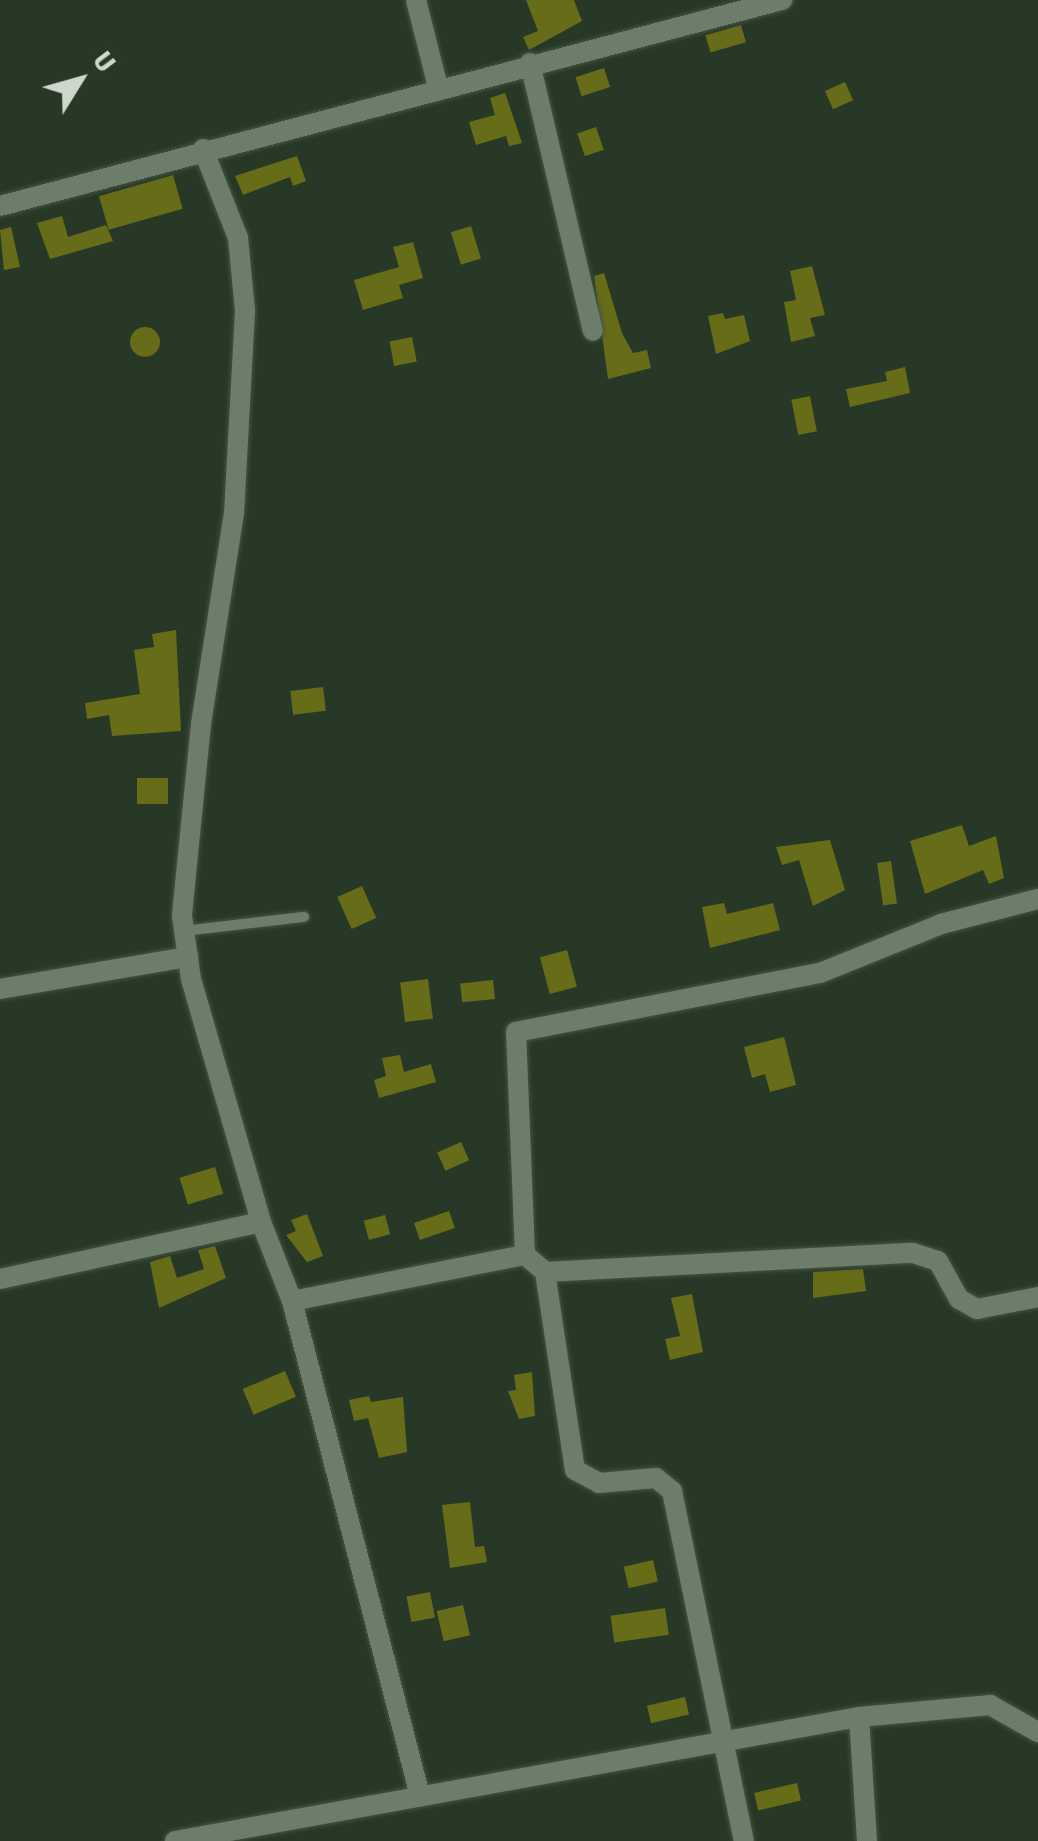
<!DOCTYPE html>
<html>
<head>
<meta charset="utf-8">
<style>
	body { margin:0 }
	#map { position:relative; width:1038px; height:1841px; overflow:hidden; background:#283826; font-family:"Fira Sans Condensed",sans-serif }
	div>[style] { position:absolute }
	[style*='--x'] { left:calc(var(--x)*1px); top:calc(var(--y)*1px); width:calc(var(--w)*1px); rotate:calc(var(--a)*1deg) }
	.building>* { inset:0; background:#666c18; transform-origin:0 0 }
	.round { border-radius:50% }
	.roads { filter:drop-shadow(0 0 2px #455343) drop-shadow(0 0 2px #455343) }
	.service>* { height:10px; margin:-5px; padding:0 5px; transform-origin:5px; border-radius:5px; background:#6c7e69 }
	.minor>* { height:20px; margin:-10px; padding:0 10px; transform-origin:10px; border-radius:10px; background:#6c7e69 }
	span { translate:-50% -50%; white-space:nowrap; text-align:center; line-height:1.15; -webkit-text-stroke:10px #283826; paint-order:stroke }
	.north { position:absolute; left:30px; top:30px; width:100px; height:100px; -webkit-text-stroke:8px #283826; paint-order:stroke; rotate:53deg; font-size:28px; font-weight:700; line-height:40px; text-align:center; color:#ced8cc }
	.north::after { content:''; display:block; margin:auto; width:35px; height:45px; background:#ced8cc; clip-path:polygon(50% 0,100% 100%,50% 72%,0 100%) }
</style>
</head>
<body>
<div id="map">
	<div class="building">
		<div style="clip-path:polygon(526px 0,574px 0,582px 21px,529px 50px,523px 37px,538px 31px)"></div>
		<div style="left:741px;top:25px;width:18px;height:37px;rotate:74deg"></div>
		<div style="left:604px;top:68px;width:20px;height:30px;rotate:72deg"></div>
		<div style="left:845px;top:82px;width:20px;height:22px;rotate:66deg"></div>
		<div style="clip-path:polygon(505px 93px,522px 143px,509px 146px,506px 136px,476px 145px,469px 122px,495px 115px,490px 98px)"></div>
		<div style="left:596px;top:127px;width:24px;height:20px;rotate:71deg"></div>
		<div style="clip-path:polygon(297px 156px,306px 181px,293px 186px,290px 177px,243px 195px,235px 176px)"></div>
		<div style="left:173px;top:175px;width:35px;height:77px;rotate:74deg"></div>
		<div style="clip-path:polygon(62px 216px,68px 237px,106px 225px,113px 241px,50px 259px,37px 223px)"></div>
		<div style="left:471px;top:226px;width:34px;height:21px;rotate:73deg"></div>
		<div style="clip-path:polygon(11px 227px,20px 267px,4px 270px,0 230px)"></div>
		<div style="clip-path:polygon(413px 242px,423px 278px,399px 285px,403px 298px,363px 310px,354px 280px,399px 267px,393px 247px)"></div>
		<div style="clip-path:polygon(812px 266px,825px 315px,810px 318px,815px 336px,791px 342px,784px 302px,796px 300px,790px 271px)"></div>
		<div style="clip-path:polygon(604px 273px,622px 333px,633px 353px,647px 350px,651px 368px,608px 379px,594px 276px)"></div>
		<div style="clip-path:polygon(723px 313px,725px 319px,744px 315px,750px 341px,716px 354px,708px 316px)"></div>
		<div class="round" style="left:130px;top:327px;width:30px;height:30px"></div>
		<div style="left:412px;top:337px;width:25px;height:23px;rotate:79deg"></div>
		<div style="clip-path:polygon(905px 367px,910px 393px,850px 407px,846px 389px,887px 381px,885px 372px)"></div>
		<div style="left:810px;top:396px;width:36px;height:19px;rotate:79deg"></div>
		<div style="clip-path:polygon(176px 630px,181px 731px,112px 736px,109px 715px,87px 719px,85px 703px,140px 694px,134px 650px,154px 647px,152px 634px)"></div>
		<div style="left:323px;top:687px;width:24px;height:33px;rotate:83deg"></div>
		<div style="left:137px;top:778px;width:31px;height:26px"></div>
		<div style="clip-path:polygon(962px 825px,969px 846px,996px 836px,1004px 878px,989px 884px,983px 870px,925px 894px,910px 841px)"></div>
		<div style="clip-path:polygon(830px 840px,845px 890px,813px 906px,799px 860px,782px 865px,776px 847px)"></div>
		<div style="left:891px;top:861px;width:43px;height:14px;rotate:82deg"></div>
		<div style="left:362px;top:886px;width:35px;height:27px;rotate:66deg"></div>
		<div style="clip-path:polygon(724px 903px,727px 914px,773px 903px,780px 930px,710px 948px,702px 907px)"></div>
		<div style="left:567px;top:950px;width:38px;height:28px;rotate:75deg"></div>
		<div style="left:428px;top:979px;width:40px;height:28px;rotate:83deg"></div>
		<div style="left:493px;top:980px;width:19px;height:33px;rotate:84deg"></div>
		<div style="clip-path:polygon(784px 1037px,796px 1085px,770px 1092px,765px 1074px,752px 1078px,744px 1047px)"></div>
		<div style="clip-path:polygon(400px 1055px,404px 1072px,431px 1064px,436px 1082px,379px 1098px,374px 1080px,386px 1076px,382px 1058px)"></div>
		<div style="left:461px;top:1142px;width:20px;height:26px;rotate:66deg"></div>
		<div style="left:215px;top:1167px;width:28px;height:37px;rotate:73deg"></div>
		<div style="left:449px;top:1211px;width:18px;height:37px;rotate:71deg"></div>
		<div style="clip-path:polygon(307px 1214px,323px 1256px,307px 1262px,286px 1235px,296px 1231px,291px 1220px)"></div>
		<div style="left:385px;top:1215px;width:20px;height:22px;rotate:75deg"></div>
		<div style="clip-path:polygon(215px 1246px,226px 1278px,159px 1308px,150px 1262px,170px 1256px,177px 1278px,204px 1269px,198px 1250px)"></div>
		<div style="clip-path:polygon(863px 1269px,866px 1291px,813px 1298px,813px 1272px)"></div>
		<div style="clip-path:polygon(692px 1294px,703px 1352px,670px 1360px,665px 1339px,680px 1336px,671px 1298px)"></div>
		<div style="left:285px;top:1371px;width:28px;height:46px;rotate:67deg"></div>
		<div style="clip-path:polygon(532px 1372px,535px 1416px,519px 1419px,508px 1391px,516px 1390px,514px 1375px)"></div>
		<div style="clip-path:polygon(369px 1396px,371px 1402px,403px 1397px,407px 1452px,379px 1458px,368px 1418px,354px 1421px,349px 1400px)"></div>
		<div style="clip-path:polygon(470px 1502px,475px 1547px,484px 1546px,487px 1562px,450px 1568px,442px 1505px)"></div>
		<div style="left:653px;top:1560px;width:22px;height:30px;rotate:77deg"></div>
		<div style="left:430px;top:1592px;width:26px;height:24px;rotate:79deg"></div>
		<div style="left:463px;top:1605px;width:31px;height:27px;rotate:77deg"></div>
		<div style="left:665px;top:1608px;width:27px;height:55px;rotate:82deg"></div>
		<div style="left:685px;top:1697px;width:18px;height:39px;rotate:77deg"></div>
		<div style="left:797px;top:1783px;width:18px;height:44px;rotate:77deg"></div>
	</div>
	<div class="roads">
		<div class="service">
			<div style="--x:184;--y:931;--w:121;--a:-6.7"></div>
		</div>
		<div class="minor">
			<div style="--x:416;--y:0;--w:90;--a:75.8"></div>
			<div style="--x:530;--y:63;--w:275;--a:76.8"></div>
			<div style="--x:203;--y:149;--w:96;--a:68.5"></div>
			<div style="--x:238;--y:238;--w:73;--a:84.5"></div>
			<div style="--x:245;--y:311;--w:202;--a:93.1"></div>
			<div style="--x:234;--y:513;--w:214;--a:98.9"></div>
			<div style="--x:201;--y:724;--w:193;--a:95.7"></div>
			<div style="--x:182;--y:916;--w:64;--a:81.9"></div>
			<div style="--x:191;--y:979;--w:253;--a:73.9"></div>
			<div style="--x:0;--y:206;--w:809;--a:-14.76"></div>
			<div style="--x:0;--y:989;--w:191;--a:-9.7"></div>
			<div style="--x:525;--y:1255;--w:223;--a:-92.3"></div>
			<div style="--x:516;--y:1032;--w:310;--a:-11"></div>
			<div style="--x:820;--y:973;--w:131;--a:-22"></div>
			<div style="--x:941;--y:924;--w:100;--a:-14.5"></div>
			<div style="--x:545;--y:1272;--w:200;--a:81.4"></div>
			<div style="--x:575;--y:1470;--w:27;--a:28"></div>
			<div style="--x:599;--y:1483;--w:57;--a:-5"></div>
			<div style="--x:656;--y:1478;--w:21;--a:39"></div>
			<div style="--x:672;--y:1491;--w:357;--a:78.4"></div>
			<div style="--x:0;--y:1279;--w:267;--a:-12.3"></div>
			<div style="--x:261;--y:1222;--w:85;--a:68.6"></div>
			<div style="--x:292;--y:1301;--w:237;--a:-11.2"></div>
			<div style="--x:525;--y:1255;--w:26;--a:40"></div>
			<div style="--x:545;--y:1272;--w:368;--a:-3"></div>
			<div style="--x:913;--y:1253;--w:26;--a:18"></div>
			<div style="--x:938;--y:1261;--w:43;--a:61.1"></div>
			<div style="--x:959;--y:1299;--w:21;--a:29"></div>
			<div style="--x:977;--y:1309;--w:62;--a:-11.1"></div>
			<div style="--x:292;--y:1301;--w:507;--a:75.5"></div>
			<div style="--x:859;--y:1717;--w:124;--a:86.3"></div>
			<div style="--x:175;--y:1841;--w:695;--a:-10.28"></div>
			<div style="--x:859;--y:1717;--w:132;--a:-5.2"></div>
			<div style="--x:990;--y:1705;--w:55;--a:29.4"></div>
		</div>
	</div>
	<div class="north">U</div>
</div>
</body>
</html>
